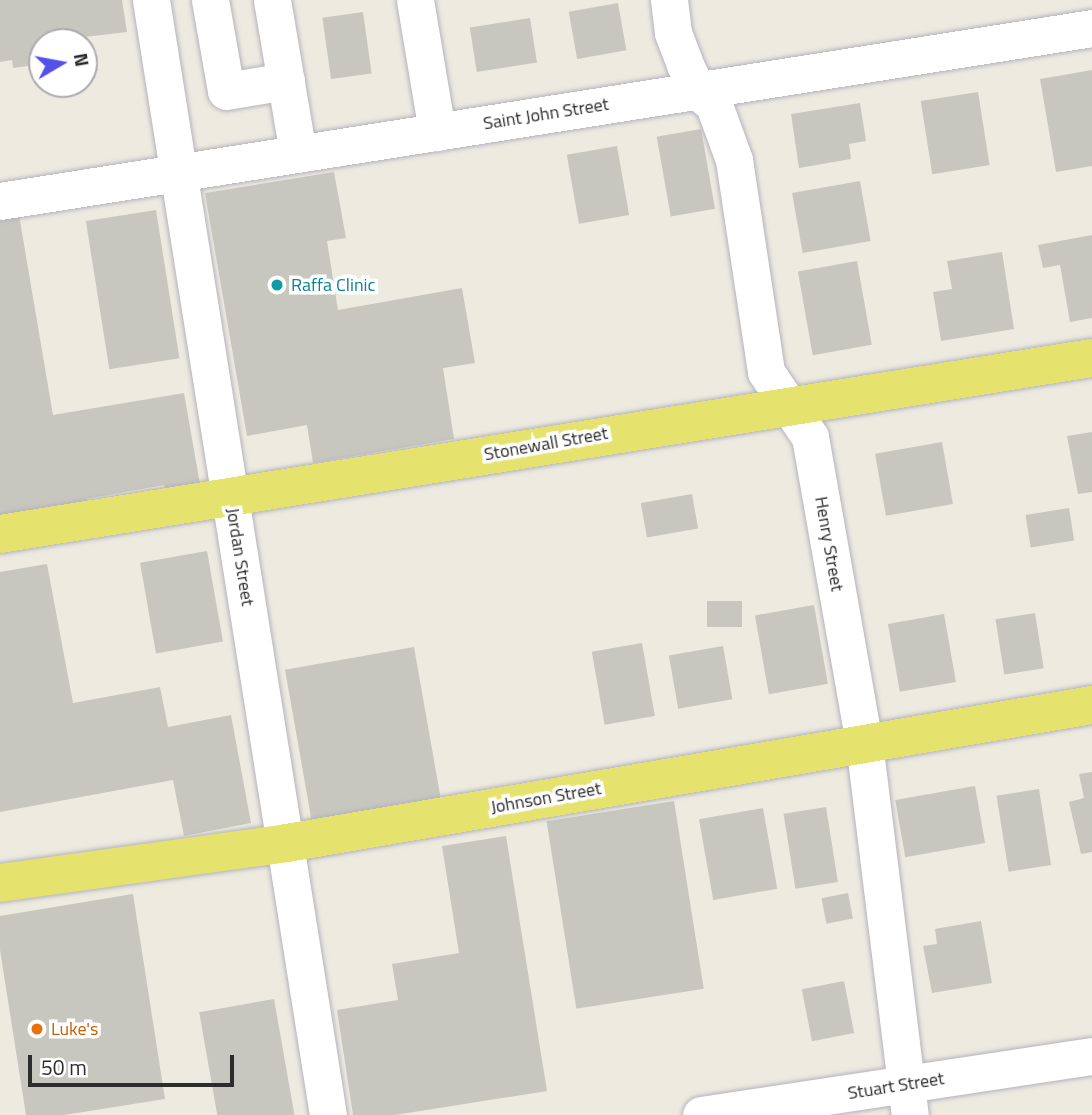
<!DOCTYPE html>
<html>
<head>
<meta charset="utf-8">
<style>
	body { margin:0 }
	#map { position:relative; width:1092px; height:1115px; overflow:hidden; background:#edeae0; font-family:"Titillium Web",sans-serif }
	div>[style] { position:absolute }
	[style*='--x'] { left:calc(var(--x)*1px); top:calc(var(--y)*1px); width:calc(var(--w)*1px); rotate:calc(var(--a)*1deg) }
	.building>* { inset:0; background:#c8c7bf; transform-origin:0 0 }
	.roads { filter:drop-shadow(0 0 2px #b4b3be) drop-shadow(0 0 2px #b4b3be) }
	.minor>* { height:37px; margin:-18.5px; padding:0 18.5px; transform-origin:18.5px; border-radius:18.5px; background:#fff }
	.major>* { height:38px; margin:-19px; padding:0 19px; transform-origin:19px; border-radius:19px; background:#e5e36d }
	.dots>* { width:19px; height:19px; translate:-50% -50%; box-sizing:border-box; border:4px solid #fff; border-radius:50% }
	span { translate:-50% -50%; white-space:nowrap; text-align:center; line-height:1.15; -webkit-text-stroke:7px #fff; paint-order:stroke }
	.street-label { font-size:18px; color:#2c2c2c }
	.culture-label { font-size:18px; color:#0d838f }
	.left { translate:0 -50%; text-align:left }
	.food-label { font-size:18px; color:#c56008 }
	.north { position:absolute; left:28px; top:28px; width:70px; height:70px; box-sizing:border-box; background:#fff; border:2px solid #ababab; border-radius:50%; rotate:80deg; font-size:19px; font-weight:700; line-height:28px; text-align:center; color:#2c2c2c }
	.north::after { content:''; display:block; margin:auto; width:24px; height:32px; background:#5450ea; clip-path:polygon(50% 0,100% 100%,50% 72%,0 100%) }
	.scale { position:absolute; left:28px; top:1055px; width:206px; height:32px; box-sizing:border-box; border:4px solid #2c2c2c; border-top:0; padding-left:9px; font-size:21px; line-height:24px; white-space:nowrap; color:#2c2c2c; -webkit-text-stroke:5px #fff; paint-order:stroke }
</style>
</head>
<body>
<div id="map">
	<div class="building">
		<div style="clip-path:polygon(0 0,122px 0,127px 32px,42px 42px,42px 64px,13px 68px,12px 60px,0 62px)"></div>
		<div style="left:618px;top:3px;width:48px;height:50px;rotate:80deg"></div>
		<div style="left:363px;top:12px;width:62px;height:41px;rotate:82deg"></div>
		<div style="left:530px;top:18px;width:45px;height:61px;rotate:81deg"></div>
		<div style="clip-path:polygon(1092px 70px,1092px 166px,1056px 172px,1040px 79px)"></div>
		<div style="left:978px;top:92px;width:74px;height:58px;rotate:81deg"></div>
		<div style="clip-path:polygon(860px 103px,866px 141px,849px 144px,851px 159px,799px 168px,791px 114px)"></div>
		<div style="left:701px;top:129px;width:81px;height:45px;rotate:80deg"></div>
		<div style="left:617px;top:146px;width:70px;height:51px;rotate:80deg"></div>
		<div style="clip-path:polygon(334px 172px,346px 238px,327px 241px,338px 310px,462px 288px,475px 363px,443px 368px,454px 439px,313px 463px,307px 425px,247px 436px,205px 193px)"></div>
		<div style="left:860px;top:181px;width:61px;height:69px;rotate:80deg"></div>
		<div style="left:156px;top:210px;width:150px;height:71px;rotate:81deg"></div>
		<div style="clip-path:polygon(19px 215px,53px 415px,184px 393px,201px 490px,166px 496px,164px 485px,86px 499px,87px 508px,0 523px,0 219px)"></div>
		<div style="clip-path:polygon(1092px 235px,1092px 318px,1070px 322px,1060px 265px,1043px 268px,1038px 245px)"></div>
		<div style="clip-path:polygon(1002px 252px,1014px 329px,941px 341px,933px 292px,952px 289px,947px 261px)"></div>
		<div style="left:857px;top:261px;width:85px;height:60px;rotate:80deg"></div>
		<div style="clip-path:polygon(1092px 432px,1092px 492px,1078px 494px,1067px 436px)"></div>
		<div style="left:942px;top:442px;width:63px;height:68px;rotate:80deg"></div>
		<div style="left:692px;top:494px;width:35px;height:52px;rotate:80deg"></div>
		<div style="left:1069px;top:508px;width:33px;height:44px;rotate:81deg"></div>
		<div style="left:207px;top:551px;width:92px;height:68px;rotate:80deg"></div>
		<div style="clip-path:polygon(47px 564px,73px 703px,160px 687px,168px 727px,231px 715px,251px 823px,184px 836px,173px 780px,0 812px,0 572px)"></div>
		<div style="left:707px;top:601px;width:35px;height:26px"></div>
		<div style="left:814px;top:605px;width:80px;height:60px;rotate:80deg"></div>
		<div style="left:1035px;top:613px;width:56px;height:40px;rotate:81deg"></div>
		<div style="left:944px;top:614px;width:69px;height:57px;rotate:80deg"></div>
		<div style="left:642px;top:643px;width:74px;height:51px;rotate:80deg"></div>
		<div style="left:723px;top:646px;width:54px;height:55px;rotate:80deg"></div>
		<div style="left:414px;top:647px;width:167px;height:131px;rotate:80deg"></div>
		<div style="clip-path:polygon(1092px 772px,1092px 852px,1081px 854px,1069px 802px,1084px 798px,1079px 774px)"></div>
		<div style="left:975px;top:786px;width:58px;height:81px;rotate:80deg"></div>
		<div style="left:1039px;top:789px;width:77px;height:43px;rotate:81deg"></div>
		<div style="left:674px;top:801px;width:190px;height:129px;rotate:81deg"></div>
		<div style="left:826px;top:807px;width:76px;height:43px;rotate:81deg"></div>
		<div style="left:763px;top:808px;width:82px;height:65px;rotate:80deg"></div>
		<div style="clip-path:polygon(506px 836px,547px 1091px,395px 1115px,353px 1115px,337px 1010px,398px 1000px,392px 964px,459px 953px,442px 846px)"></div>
		<div style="left:848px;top:893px;width:26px;height:27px;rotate:79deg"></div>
		<div style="clip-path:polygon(133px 894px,165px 1099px,64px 1115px,26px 1115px,0 950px,0 916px)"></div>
		<div style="clip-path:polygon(981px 921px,992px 983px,932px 993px,923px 946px,937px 944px,935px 929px)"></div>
		<div style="left:844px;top:981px;width:53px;height:43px;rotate:79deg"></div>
		<div style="left:274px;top:999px;width:118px;height:76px;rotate:80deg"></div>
	</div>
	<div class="roads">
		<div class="minor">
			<div style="--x:151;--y:0;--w:1129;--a:80.98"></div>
			<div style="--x:210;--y:0;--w:92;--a:80"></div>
			<div style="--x:226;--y:91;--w:61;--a:-9.5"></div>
			<div style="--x:272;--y:0;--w:156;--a:80.4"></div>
			<div style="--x:415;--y:0;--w:134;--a:80.5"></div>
			<div style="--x:669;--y:0;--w:33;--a:83"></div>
			<div style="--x:673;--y:33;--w:34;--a:69"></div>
			<div style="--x:685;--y:65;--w:28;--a:64"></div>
			<div style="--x:697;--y:90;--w:23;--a:41"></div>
			<div style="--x:714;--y:105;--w:59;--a:70"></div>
			<div style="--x:734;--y:160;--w:214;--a:81.4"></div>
			<div style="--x:766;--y:372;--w:78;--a:55.9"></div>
			<div style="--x:810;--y:437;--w:310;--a:80"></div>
			<div style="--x:864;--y:742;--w:376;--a:83"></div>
			<div style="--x:0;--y:201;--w:1106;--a:-9"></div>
			<div style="--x:701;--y:1115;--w:395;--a:-8.6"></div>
		</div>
		<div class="major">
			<div style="--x:0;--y:534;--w:1106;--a:-9.16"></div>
			<div style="--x:0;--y:883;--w:290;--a:-7.9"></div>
			<div style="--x:287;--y:843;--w:817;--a:-9.73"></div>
		</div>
	</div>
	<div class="dots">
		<div style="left:277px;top:285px;background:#0f9aa8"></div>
		<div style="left:37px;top:1029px;background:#e8710a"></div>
	</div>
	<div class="street-label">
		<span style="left:546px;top:114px;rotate:-9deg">Saint John Street</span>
		<span style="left:546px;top:444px;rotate:-10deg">Stonewall Street</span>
		<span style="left:829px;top:544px;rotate:80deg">Henry Street</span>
		<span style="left:240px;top:557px;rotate:81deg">Jordan Street</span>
		<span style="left:546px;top:798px;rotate:-10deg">Johnson Street</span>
		<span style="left:896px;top:1086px;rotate:-9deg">Stuart Street</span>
	</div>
	<div class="culture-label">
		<span class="left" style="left:291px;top:285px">Raffa Clinic</span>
	</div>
	<div class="food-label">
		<span class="left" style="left:51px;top:1029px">Luke's</span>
	</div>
	<div class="north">N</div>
	<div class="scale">50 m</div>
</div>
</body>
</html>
